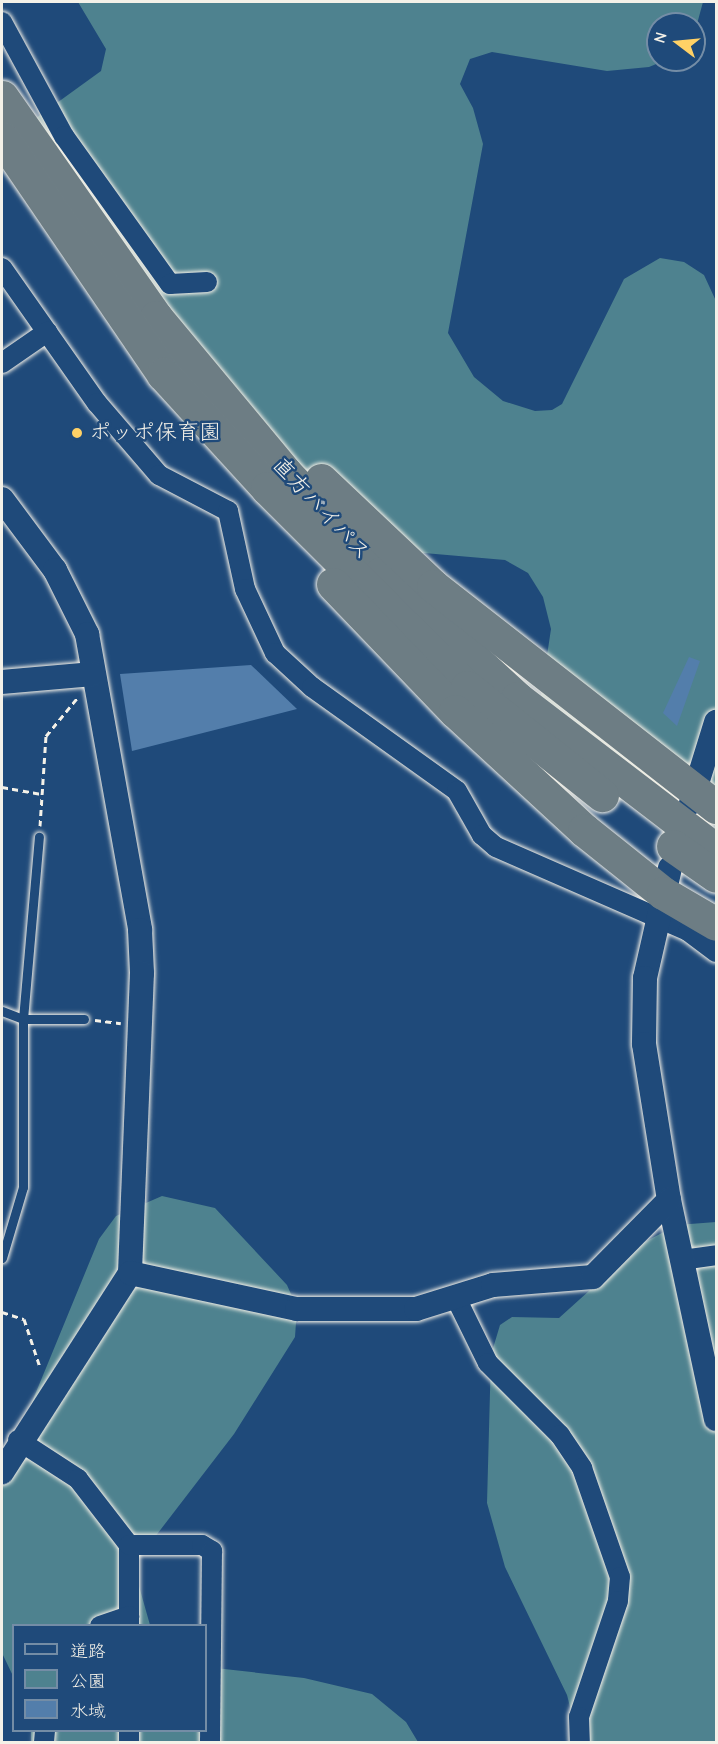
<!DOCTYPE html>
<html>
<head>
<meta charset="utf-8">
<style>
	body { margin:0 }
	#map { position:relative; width:718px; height:1744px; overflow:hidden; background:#1f4a7a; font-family:"Comic Neue","Klee One",sans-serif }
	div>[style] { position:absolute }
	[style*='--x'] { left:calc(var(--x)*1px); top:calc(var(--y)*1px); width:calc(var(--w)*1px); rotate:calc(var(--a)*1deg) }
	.green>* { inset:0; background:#4e828f }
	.water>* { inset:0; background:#537eab }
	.path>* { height:3px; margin-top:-1.5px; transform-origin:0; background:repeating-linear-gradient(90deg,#f4f1e8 0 6px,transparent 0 10.5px) }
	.roads { filter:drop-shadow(0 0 2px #f4f1e8) drop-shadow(0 0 2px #f4f1e8) }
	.service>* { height:9px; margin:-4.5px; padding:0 4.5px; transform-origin:4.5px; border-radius:4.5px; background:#1f4a7a }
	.minor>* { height:20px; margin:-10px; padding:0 10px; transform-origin:10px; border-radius:10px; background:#1f4a7a }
	.tertiary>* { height:24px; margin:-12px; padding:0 12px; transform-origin:12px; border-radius:12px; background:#1f4a7a }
	.trunk>* { height:33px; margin:-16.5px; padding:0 16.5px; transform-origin:16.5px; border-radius:16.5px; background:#6d7d84 }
	.dots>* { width:16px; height:16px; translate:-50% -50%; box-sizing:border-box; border:3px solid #1f4a7a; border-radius:50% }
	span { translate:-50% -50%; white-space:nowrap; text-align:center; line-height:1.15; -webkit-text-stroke:5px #1f4a7a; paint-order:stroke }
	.poi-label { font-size:22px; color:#f4f1e8 }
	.left { translate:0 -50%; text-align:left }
	.street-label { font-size:22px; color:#f4f1e8 }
	.frame { position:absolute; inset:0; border:3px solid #f4f1e8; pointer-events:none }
	.legend { position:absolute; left:12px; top:1624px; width:195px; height:108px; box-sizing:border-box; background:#1f4a7a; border:2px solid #748da6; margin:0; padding:8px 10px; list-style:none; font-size:18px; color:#f4f1e8 }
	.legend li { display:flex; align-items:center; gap:12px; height:30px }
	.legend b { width:30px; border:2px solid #748da6 }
	.north { position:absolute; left:646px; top:12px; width:60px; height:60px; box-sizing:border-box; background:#1f4a7a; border:2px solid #748da6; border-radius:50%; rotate:286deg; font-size:16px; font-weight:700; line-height:24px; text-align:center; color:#f4f1e8 }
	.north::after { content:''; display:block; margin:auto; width:21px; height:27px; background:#ffd166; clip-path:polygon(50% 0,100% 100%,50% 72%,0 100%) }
</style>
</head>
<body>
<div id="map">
	<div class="green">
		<div style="clip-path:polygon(78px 2px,703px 2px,694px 35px,694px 24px,658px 24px,658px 60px,666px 60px,649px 67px,607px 71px,492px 52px,470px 59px,460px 84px,473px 108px,483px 144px,448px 333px,474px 377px,503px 401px,535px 411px,552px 410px,562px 404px,624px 279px,660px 258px,684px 262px,704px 275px,716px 301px,716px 826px,540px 702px,551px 629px,543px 597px,528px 573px,505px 560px,366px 548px,7px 139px,101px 71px,106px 49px)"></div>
		<div style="clip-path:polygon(162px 1196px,215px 1208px,287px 1285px,297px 1308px,295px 1337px,234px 1434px,138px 1559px,137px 1579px,150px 1625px,14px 1626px,13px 1676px,2px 1653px,2px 1475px,99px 1239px,116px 1216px)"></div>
		<div style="clip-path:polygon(716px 1222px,716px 1742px,579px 1742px,567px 1695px,505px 1567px,487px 1503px,491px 1355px,500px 1325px,512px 1317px,559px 1318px,641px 1244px,677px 1225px)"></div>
		<div style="clip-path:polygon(206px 1667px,304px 1678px,372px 1694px,406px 1722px,418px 1742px,31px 1742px,31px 1731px,206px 1730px)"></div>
	</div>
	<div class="water">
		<div style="clip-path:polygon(689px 657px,700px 661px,677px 726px,663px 713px)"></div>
		<div style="clip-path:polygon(251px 665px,297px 709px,132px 751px,120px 674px)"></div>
	</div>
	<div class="path">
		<div style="--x:2;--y:787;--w:40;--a:10"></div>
		<div style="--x:40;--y:826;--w:90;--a:-86.2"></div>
		<div style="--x:46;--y:736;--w:50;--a:-50.6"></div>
		<div style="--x:95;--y:1020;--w:26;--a:7"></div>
		<div style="--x:2;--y:1312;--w:23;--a:18"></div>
		<div style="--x:24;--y:1319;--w:51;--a:71.6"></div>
	</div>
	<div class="roads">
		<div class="service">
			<div style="--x:2;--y:1011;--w:22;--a:21"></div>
			<div style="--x:23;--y:1019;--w:61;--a:0"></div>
			<div style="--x:2;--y:1258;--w:74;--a:-73.5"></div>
			<div style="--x:23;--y:1187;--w:168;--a:-90"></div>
			<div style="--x:23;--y:1019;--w:183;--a:-85"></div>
		</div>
		<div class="minor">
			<div style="--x:2;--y:22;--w:130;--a:61.5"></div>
			<div style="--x:64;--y:136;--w:182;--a:54.4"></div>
			<div style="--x:170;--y:284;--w:37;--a:-3"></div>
			<div style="--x:2;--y:268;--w:165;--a:54.9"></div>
			<div style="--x:97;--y:403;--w:95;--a:49.3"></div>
			<div style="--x:159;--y:475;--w:78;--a:27.6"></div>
			<div style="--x:228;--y:511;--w:80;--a:77.7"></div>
			<div style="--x:245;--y:589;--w:71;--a:64.9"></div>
			<div style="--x:275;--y:653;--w:50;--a:42.6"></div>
			<div style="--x:312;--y:687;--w:178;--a:35.6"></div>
			<div style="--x:457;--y:791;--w:51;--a:60.4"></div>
			<div style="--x:482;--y:835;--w:18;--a:41"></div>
			<div style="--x:496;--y:847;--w:210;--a:23.6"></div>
			<div style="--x:688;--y:931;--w:35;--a:37"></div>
			<div style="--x:2;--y:363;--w:55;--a:-34.6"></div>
			<div style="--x:682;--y:1260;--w:34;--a:-8"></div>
			<div style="--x:456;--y:1298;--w:72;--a:63.8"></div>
			<div style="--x:488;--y:1363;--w:102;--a:45"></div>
			<div style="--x:560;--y:1435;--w:40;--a:56"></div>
			<div style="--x:582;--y:1468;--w:115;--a:70.8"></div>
			<div style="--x:620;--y:1577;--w:24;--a:95"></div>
			<div style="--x:618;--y:1601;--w:122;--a:108.6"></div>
			<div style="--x:579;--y:1717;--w:25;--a:88"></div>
			<div style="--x:18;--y:1440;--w:72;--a:33"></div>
			<div style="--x:78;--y:1479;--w:83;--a:52.3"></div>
			<div style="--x:129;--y:1545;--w:81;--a:90"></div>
			<div style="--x:129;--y:1545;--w:73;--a:0"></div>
			<div style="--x:202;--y:1545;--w:12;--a:31"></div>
			<div style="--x:212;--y:1551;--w:191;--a:90.6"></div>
			<div style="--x:100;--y:1626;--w:31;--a:-19"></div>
			<div style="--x:44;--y:1742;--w:12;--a:-85"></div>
			<div style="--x:129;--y:1742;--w:12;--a:-90"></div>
		</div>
		<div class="tertiary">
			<div style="--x:2;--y:499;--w:89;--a:53.3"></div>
			<div style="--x:55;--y:570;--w:72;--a:63.4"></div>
			<div style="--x:87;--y:634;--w:301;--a:79.8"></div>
			<div style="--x:140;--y:930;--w:43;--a:87.3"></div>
			<div style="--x:142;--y:973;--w:300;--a:92.3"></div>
			<div style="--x:130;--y:1273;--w:237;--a:122.7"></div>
			<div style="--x:2;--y:682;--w:91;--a:-5"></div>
			<div style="--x:691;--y:803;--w:85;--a:-72.8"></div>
			<div style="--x:670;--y:868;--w:113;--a:102.8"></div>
			<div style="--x:645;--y:978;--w:66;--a:90.9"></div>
			<div style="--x:644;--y:1044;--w:158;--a:80.9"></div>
			<div style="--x:669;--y:1200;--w:224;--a:77.9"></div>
			<div style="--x:130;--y:1273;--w:171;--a:12.2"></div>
			<div style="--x:297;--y:1309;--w:119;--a:0"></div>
			<div style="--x:416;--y:1309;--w:81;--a:-17.3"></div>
			<div style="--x:493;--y:1285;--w:100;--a:-4.6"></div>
			<div style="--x:593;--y:1277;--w:108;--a:-45.4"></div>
		</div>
		<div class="trunk">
			<div style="--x:2;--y:97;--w:269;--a:55"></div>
			<div style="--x:156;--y:317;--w:202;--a:50.2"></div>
			<div style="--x:285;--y:472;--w:139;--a:46.5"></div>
			<div style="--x:381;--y:573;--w:185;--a:42.6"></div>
			<div style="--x:517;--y:698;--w:250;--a:37.4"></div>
			<div style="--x:2;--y:138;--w:286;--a:55.7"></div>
			<div style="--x:163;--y:374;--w:154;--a:47.6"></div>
			<div style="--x:267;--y:488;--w:282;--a:44.9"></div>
			<div style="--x:467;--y:687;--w:173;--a:38.7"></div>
			<div style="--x:321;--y:480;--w:154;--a:43.4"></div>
			<div style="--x:433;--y:586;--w:359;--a:38"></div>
			<div style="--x:333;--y:584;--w:176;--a:46.2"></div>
			<div style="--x:455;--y:711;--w:176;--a:42.7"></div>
			<div style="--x:584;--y:830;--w:101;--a:38.6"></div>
			<div style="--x:663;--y:893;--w:61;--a:30.3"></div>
			<div style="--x:673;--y:846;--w:52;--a:34.9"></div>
		</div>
	</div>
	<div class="dots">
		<div style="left:77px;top:433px;background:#ffd166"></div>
	</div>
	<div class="poi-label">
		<span class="left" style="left:89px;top:433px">ポッポ保育園</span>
	</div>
	<div class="street-label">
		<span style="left:321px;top:509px;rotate:47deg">直方バイパス</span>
	</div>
	<div class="frame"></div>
	<ul class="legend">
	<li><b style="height:8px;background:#1f4a7a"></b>道路</li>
	<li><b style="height:16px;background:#4e828f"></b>公園</li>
	<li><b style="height:16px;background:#537eab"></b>水域</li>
	</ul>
	<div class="north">N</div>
</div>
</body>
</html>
